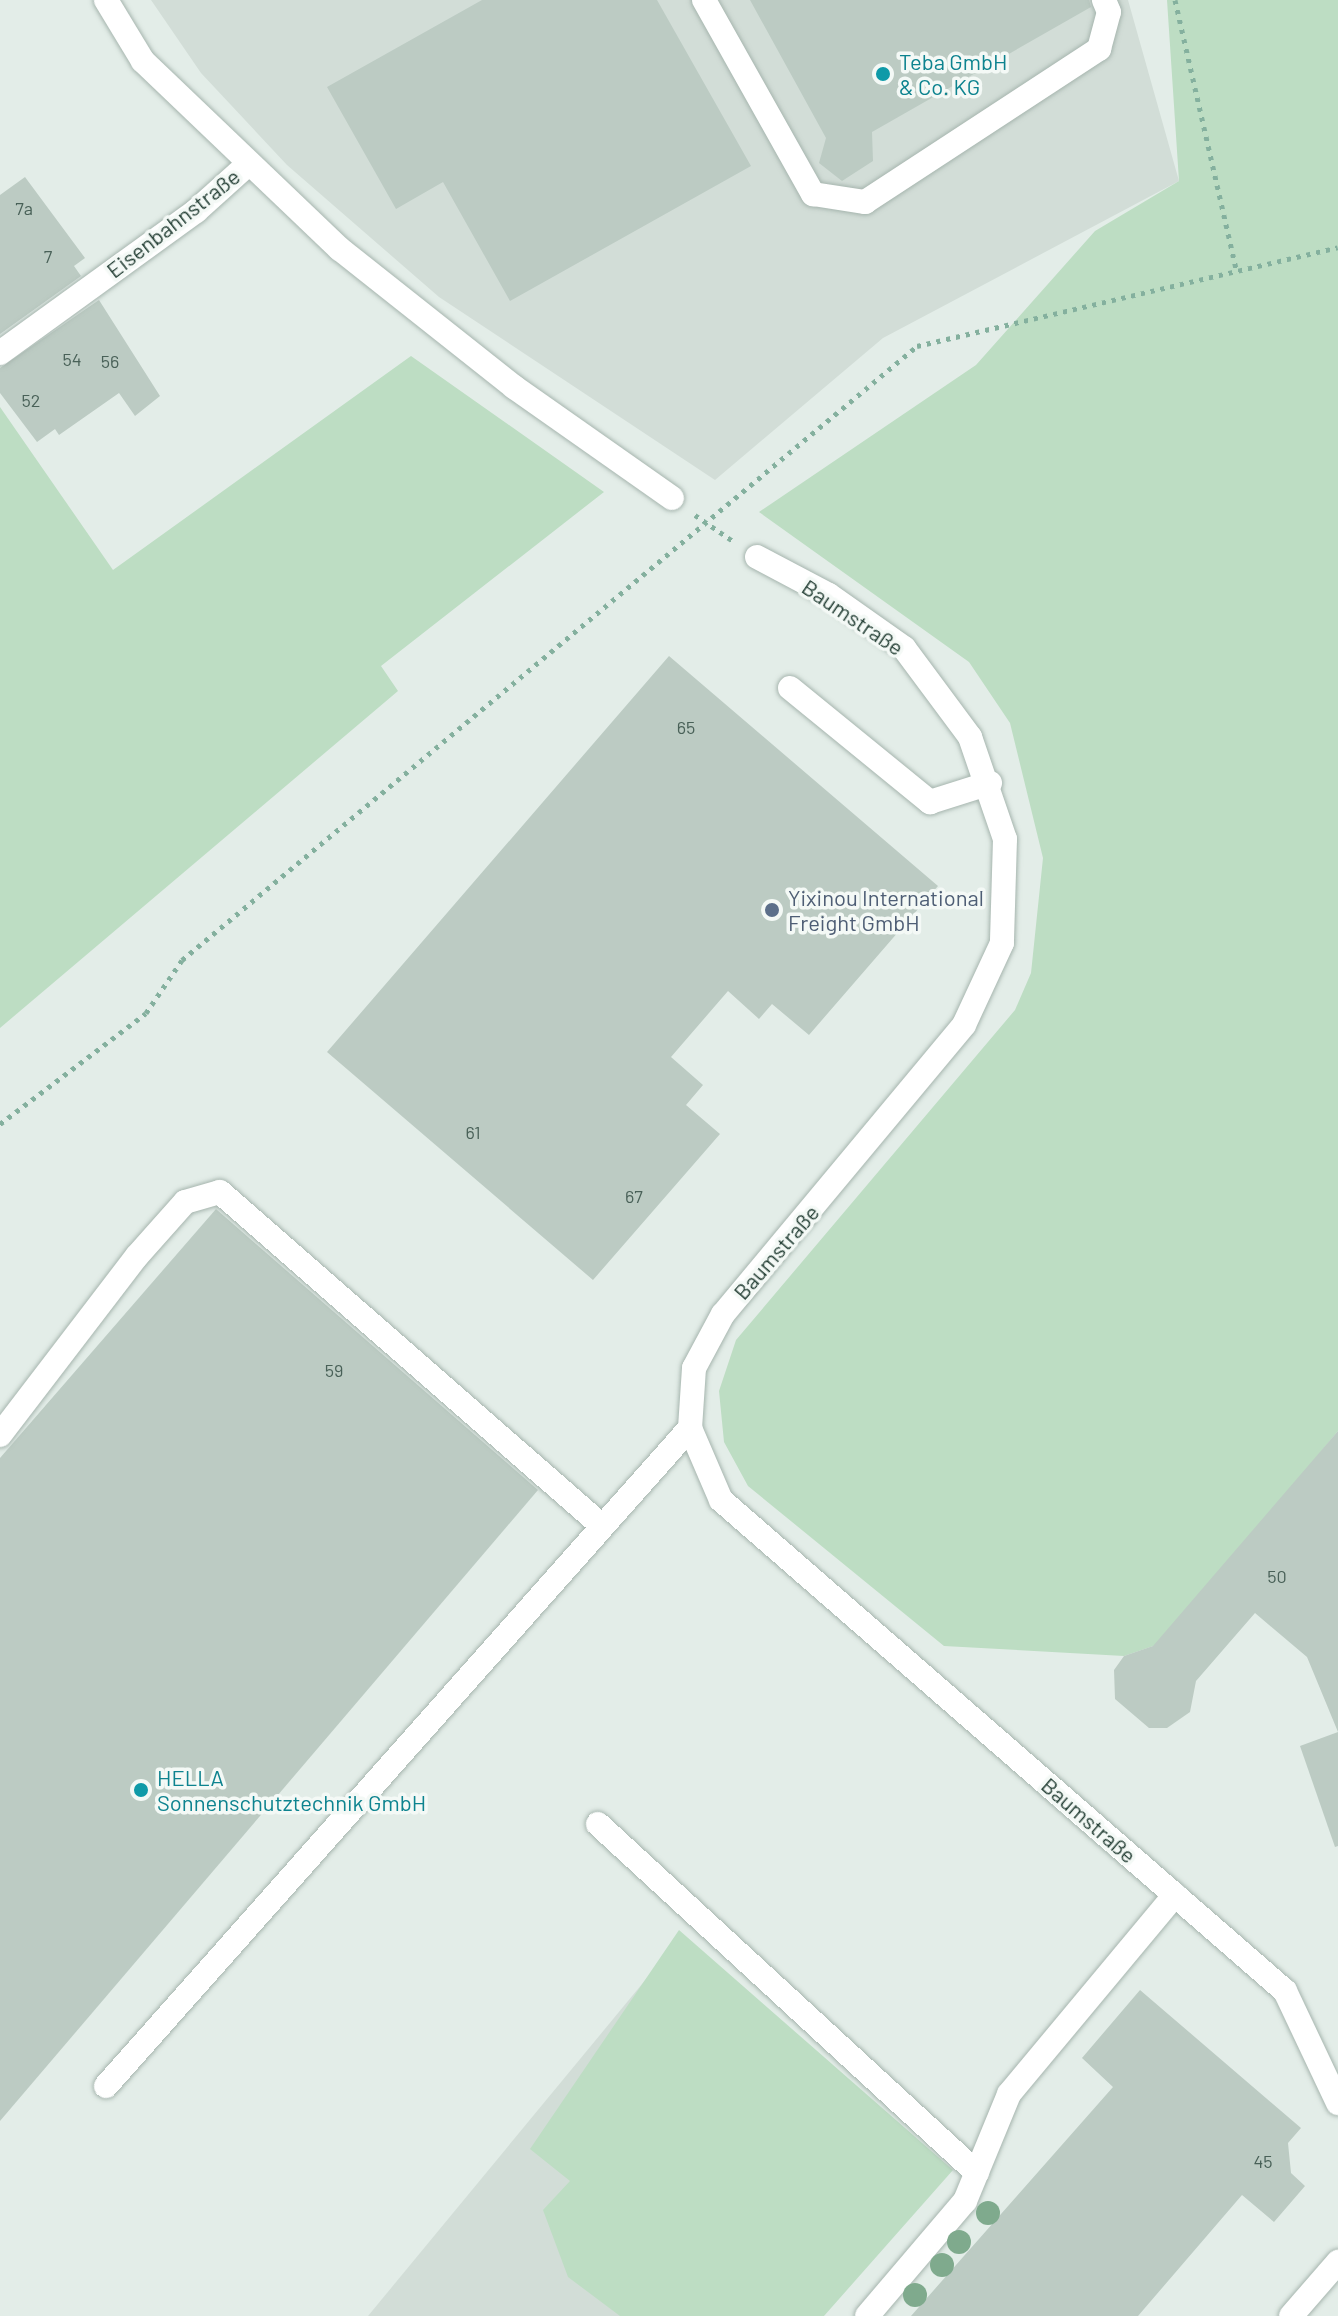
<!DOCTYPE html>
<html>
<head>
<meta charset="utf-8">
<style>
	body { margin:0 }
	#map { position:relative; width:1338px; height:2316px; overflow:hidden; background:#e3ede8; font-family:Barlow,sans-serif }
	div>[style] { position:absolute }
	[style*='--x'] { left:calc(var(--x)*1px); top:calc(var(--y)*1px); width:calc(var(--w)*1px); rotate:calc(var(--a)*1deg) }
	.built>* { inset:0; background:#d2ddd7 }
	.green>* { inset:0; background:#bdddc3 }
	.building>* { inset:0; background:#bccbc3 }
	.path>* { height:5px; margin-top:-2.5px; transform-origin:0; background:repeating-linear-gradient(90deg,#84b09e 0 4px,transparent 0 10px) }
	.roads { filter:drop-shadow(0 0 2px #a6b5ae) drop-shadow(0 0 2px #a6b5ae) }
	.minor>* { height:24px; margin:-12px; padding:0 12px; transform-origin:12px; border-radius:12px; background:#fff }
	.trees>* { width:24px; height:24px; margin:-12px; border-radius:50%; background:#7faa8d }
	.dots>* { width:22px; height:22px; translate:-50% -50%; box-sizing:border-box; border:4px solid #f4f9f6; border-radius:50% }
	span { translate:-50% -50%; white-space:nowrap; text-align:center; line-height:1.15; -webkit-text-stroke:7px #f4f9f6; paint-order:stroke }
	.number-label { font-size:18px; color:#496158 }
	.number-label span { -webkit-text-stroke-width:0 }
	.culture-label { font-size:22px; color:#0d838f }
	.left { translate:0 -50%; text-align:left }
	.street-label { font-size:22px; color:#233e34 }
	.service-label { font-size:22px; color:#4e5e75 }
</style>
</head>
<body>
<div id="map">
	<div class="built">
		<div style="clip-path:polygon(151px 0,1128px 0,1179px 181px,883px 338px,715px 480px,439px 297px,287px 165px,201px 73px)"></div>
		<div style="clip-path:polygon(675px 1944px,820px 2316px,368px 2316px)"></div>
	</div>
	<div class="green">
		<div style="clip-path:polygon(1167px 0,1338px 0,1338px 1431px,1162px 1643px,1124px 1656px,944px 1646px,748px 1486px,724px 1442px,719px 1391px,736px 1340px,1015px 1010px,1031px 973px,1043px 858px,1010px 723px,969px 662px,759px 512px,976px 365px,1095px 231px,1179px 181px)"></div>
		<div style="clip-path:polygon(411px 356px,604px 492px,381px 666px,398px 691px,0 1028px,0 407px,113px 570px)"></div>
		<div style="clip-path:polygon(679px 1930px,953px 2170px,824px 2316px,620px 2316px,568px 2277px,543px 2210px,570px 2181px,530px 2149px)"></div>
	</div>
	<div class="building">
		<div style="clip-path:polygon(482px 0,657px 0,751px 166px,510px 301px,443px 182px,396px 209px,327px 87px)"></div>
		<div style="clip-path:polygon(750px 0,1089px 0,1091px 7px,872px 132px,873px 161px,842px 181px,819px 163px,826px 138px)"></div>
		<div style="clip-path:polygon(25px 177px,85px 258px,74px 266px,81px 276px,0 334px,0 195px)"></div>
		<div style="clip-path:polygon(99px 300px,160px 396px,135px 416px,119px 393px,59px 435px,55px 429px,37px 442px,0 393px,0 368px)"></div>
		<div style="clip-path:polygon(669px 656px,938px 886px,809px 1035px,772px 1004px,759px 1019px,728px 991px,671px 1057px,703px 1085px,686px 1105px,720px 1134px,593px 1280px,327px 1052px)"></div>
		<div style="clip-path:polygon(216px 1209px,538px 1490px,0 2121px,0 1458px)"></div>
		<div style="clip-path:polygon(1338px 1431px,1338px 1732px,1307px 1657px,1255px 1613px,1196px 1681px,1190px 1712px,1167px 1728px,1149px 1728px,1115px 1699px,1114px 1670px,1124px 1656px,1153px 1646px)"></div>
		<div style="clip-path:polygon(1338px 1732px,1338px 1846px,1335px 1847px,1300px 1746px)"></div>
		<div style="clip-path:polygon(1140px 1990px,1301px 2128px,1288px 2143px,1291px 2173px,1305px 2186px,1274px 2222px,1242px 2195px,1138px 2316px,911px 2316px,1113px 2087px,1082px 2058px)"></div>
	</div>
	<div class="path">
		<div style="--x:1175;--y:0;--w:276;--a:77.2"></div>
		<div style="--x:695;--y:515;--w:46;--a:34.4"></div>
		<div style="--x:0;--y:1124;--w:183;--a:-37.2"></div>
		<div style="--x:146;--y:1013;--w:64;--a:-55.8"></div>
		<div style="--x:182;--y:960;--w:958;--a:-39.87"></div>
		<div style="--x:917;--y:346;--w:432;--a:-13.2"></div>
	</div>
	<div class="roads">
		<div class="minor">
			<div style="--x:106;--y:0;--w:71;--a:58.8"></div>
			<div style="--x:143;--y:61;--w:272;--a:43.7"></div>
			<div style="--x:340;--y:249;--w:222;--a:38.4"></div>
			<div style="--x:514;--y:387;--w:193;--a:35.1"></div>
			<div style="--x:704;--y:0;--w:223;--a:60.7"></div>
			<div style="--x:813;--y:194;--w:53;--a:8.7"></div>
			<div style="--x:865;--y:202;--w:280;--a:-33.2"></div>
			<div style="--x:1099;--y:49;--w:38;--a:-75"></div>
			<div style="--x:1109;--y:12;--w:13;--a:-113"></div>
			<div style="--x:0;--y:353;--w:242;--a:-35.9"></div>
			<div style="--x:196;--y:211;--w:69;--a:-42"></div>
			<div style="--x:757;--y:557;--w:81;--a:27.8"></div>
			<div style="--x:829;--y:595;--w:92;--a:35.2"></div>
			<div style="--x:904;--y:648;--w:111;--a:53.4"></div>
			<div style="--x:970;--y:737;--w:108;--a:71.1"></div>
			<div style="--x:1005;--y:839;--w:104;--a:91.7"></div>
			<div style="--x:1002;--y:943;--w:90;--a:114.9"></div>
			<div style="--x:964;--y:1025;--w:376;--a:129.8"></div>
			<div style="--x:723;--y:1314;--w:61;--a:118.2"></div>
			<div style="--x:694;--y:1368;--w:60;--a:93.8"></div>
			<div style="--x:690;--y:1428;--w:78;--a:66.7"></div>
			<div style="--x:721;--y:1500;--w:748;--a:41.04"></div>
			<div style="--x:1285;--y:1991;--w:124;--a:64.7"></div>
			<div style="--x:790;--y:688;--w:181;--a:39.2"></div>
			<div style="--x:930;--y:802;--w:63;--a:-17.6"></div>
			<div style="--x:0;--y:1435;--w:225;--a:-52.6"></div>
			<div style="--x:137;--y:1256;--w:72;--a:-48.4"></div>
			<div style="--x:185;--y:1202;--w:36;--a:-16"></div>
			<div style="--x:220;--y:1192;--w:507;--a:41.16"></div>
			<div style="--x:598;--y:1824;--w:515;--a:42.64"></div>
			<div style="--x:106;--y:2086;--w:880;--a:-48.41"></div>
			<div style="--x:867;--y:2316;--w:151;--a:-49.6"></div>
			<div style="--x:965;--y:2201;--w:116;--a:-67.6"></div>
			<div style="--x:1009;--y:2094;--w:259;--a:-50.2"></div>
			<div style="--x:1291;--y:2316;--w:72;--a:-49"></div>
		</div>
	</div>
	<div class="trees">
		<div style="left:988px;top:2213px"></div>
		<div style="left:959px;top:2242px"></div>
		<div style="left:942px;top:2265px"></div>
		<div style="left:915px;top:2295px"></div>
	</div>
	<div class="dots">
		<div style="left:883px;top:74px;background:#0f9aa8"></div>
		<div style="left:772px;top:910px;background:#5c6f8a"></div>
		<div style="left:141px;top:1790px;background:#0f9aa8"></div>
	</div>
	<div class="number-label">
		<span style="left:24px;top:208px">7a</span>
		<span style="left:48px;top:256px">7</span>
		<span style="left:72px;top:359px">54</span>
		<span style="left:110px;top:361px">56</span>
		<span style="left:31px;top:400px">52</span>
		<span style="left:686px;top:727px">65</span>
		<span style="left:473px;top:1132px">61</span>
		<span style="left:634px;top:1196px">67</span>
		<span style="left:334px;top:1370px">59</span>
		<span style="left:1277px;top:1576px">50</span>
		<span style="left:1263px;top:2161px">45</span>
	</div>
	<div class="culture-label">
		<span class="left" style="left:899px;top:74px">Teba GmbH<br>&amp; Co. KG</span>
		<span class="left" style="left:157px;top:1790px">HELLA<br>Sonnenschutztechnik GmbH</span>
	</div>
	<div class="street-label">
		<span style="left:173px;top:223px;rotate:-38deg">Eisenbahnstraße</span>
		<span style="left:853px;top:617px;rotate:34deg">Baumstraße</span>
		<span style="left:776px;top:1252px;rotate:-49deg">Baumstraße</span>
		<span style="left:1089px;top:1820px;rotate:41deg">Baumstraße</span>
	</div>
	<div class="service-label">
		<span class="left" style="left:788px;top:910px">Yixinou International<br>Freight GmbH</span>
	</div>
</div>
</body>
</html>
